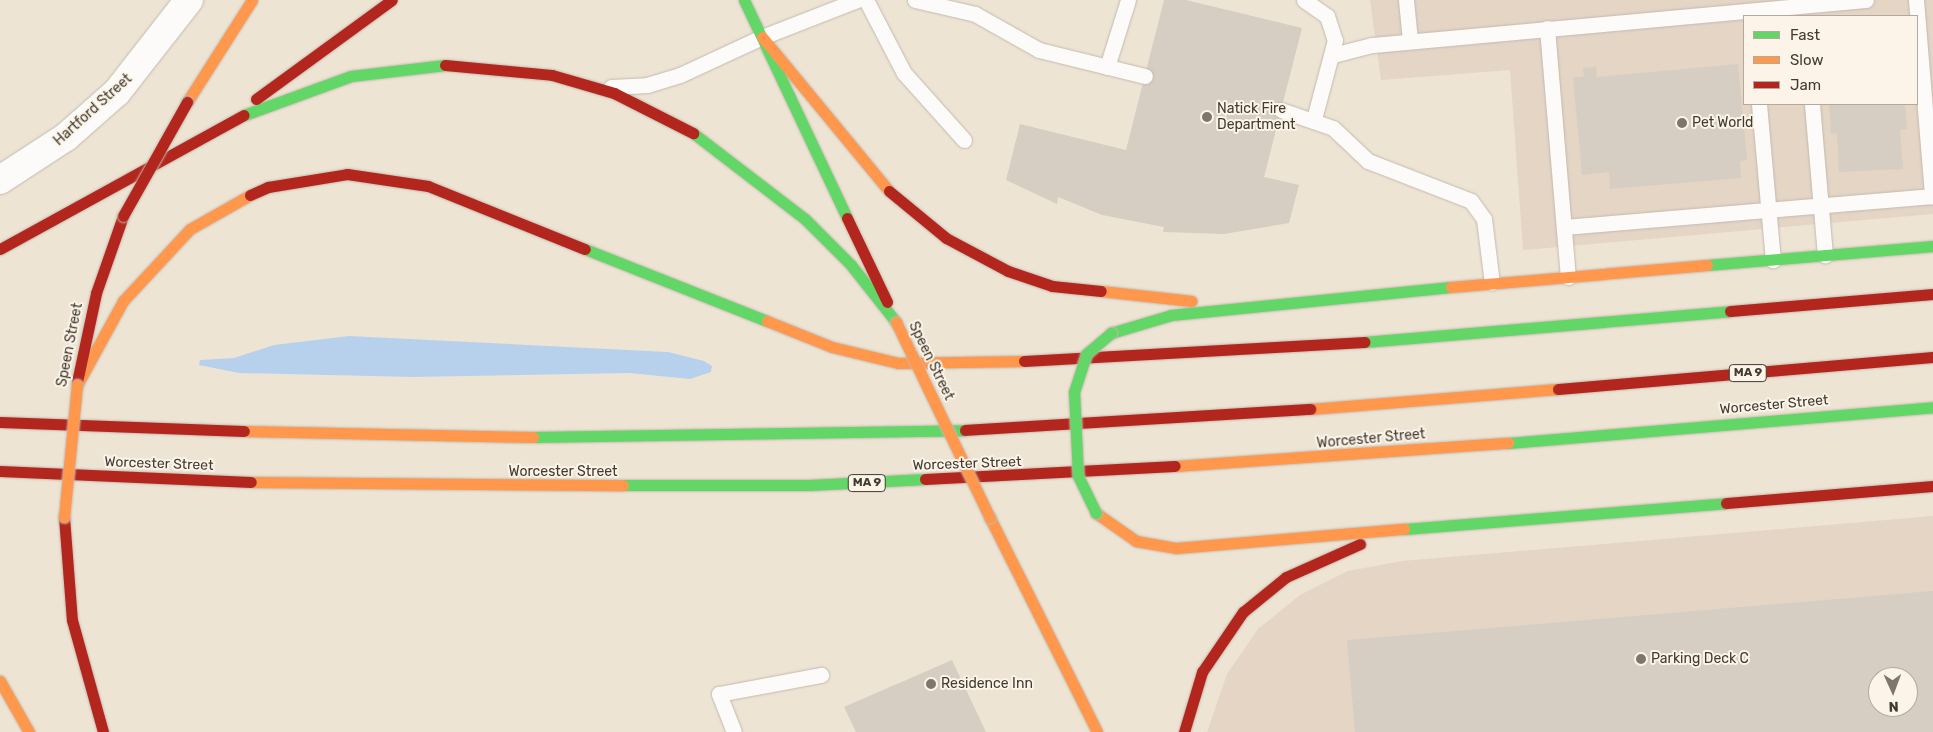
<!DOCTYPE html>
<html>
<head>
<meta charset="utf-8">
<style>
	body { margin:0 }
	#map { position:relative; width:1933px; height:732px; overflow:hidden; background:#eee4d4; font-family:Rubik,sans-serif }
	div>[style] { position:absolute }
	[style*='--x'] { left:calc(var(--x)*1px); top:calc(var(--y)*1px); width:calc(var(--w)*1px); rotate:calc(var(--a)*1deg) }
	.commercial>* { inset:0; background:#e4d5c5 }
	.water>* { inset:0; background:#b7d1ec }
	.building>* { inset:0; background:#d6cec2 }
	.roads { filter:drop-shadow(0 0 1px #c3baae) drop-shadow(0 0 1px #c3baae) }
	.lane>* { height:15px; margin:-7.5px; padding:0 7.5px; transform-origin:7.5px; border-radius:7.5px; background:#fcfbf9 }
	.street>* { height:28px; margin:-14px; padding:0 14px; transform-origin:14px; border-radius:14px; background:#fcfbf9 }
	.fast>* { height:11px; margin:-5.5px; padding:0 5.5px; transform-origin:5.5px; border-radius:5.5px; background:#63d668 }
	.slow>* { height:11px; margin:-5.5px; padding:0 5.5px; transform-origin:5.5px; border-radius:5.5px; background:#ff974d }
	.jam>* { height:11px; margin:-5.5px; padding:0 5.5px; transform-origin:5.5px; border-radius:5.5px; background:#b3261e }
	.bridges { filter:drop-shadow(0 0 1px #c3baae) drop-shadow(0 0 1px #c3baae) }
	.fast-bridge>* { height:11px; margin:-5.5px; padding:0 5.5px; transform-origin:5.5px; border-radius:5.5px; background:#63d668 }
	.slow-bridge>* { height:11px; margin:-5.5px; padding:0 5.5px; transform-origin:5.5px; border-radius:5.5px; background:#ff974d }
	.jam-bridge>* { height:11px; margin:-5.5px; padding:0 5.5px; transform-origin:5.5px; border-radius:5.5px; background:#b3261e }
	.dots>* { width:14px; height:14px; translate:-50% -50%; box-sizing:border-box; border:2px solid #fcf4e9; border-radius:50% }
	span { translate:-50% -50%; white-space:nowrap; text-align:center; line-height:1.15; -webkit-text-stroke:4px #fcf4e9; paint-order:stroke }
	.shield-label span { padding:1px 4px; background:#fcf4e9; border:1px solid; border-radius:4px; -webkit-text-stroke-width:0 }
	.shield-label { font-size:12px; color:#423b30; font-weight:700 }
	.poi-label { font-size:14px; color:#423b30 }
	.left { translate:0 -50%; text-align:left }
	.street-label { font-size:14px; color:#423b30 }
	.legend { position:absolute; left:1743px; top:15px; width:175px; height:90px; box-sizing:border-box; background:#fcf4e9; border:1px solid #b2aa9f; margin:0; padding:6px 9px; list-style:none; font-size:15px; color:#423b30 }
	.legend li { display:flex; align-items:center; gap:10px; height:25px }
	.legend b { width:25px; border:1px solid #b2aa9f }
	.north { position:absolute; left:1868px; top:667px; width:50px; height:50px; box-sizing:border-box; background:#fcf4e9; border:1px solid #b2aa9f; border-radius:50%; rotate:178deg; font-size:14px; font-weight:700; line-height:20px; text-align:center; color:#423b30 }
	.north::after { content:''; display:block; margin:auto; width:18px; height:22px; background:#7e7669; clip-path:polygon(50% 0,100% 100%,50% 72%,0 100%) }
</style>
</head>
<body>
<div id="map">
	<div class="commercial">
		<div style="clip-path:polygon(evenodd,1370px 0,1933px 0,1933px 214px,1523px 250px,1510px 70px,1381px 80px,1370px 0,1744px 16px,1917px 16px,1917px 104px,1744px 104px,1744px 16px)"></div>
		<div style="clip-path:polygon(evenodd,1933px 516px,1933px 732px,1207px 732px,1227px 674px,1258px 629px,1300px 595px,1348px 571px,1402px 561px,1933px 516px,1878px 677px,1908px 677px,1908px 707px,1878px 707px,1878px 677px)"></div>
	</div>
	<div class="water">
		<div style="clip-path:polygon(349px 336px,668px 352px,704px 361px,712px 366px,711px 372px,690px 379px,629px 373px,412px 377px,239px 373px,199px 365px,200px 360px,234px 358px,274px 345px)"></div>
	</div>
	<div class="building">
		<div style="clip-path:polygon(1164px 0,1186px 0,1302px 28px,1264px 177px,1299px 185px,1289px 223px,1224px 234px,1163px 232px,1164px 227px,1102px 215px,1058px 197px,1057px 204px,1006px 180px,1020px 124px,1126px 150px)"></div>
		<div style="clip-path:polygon(1738px 64px,1747px 160px,1740px 161px,1741px 178px,1610px 189px,1609px 172px,1582px 175px,1573px 77px,1584px 77px,1583px 68px,1596px 67px,1597px 77px)"></div>
		<div style="clip-path:polygon(1829px 104px,1905px 104px,1907px 129px,1900px 130px,1903px 169px,1839px 172px,1837px 133px,1831px 134px)"></div>
		<div style="clip-path:polygon(evenodd,1933px 591px,1933px 732px,1355px 732px,1347px 640px,1933px 591px,1878px 677px,1908px 677px,1908px 707px,1878px 707px,1878px 677px)"></div>
		<div style="clip-path:polygon(952px 660px,986px 732px,856px 732px,844px 707px)"></div>
	</div>
	<div class="roads">
		<div class="lane">
			<div style="--x:866;--y:0;--w:82;--a:62.5"></div>
			<div style="--x:904;--y:73;--w:90;--a:48.2"></div>
			<div style="--x:915;--y:0;--w:62;--a:13.1"></div>
			<div style="--x:975;--y:14;--w:73;--a:29.4"></div>
			<div style="--x:1039;--y:50;--w:109;--a:13.8"></div>
			<div style="--x:1304;--y:0;--w:28;--a:35"></div>
			<div style="--x:1327;--y:16;--w:25;--a:72"></div>
			<div style="--x:1335;--y:40;--w:82;--a:104.9"></div>
			<div style="--x:1406;--y:0;--w:41;--a:84.4"></div>
			<div style="--x:1916;--y:0;--w:197;--a:85.3"></div>
			<div style="--x:1547;--y:28;--w:250;--a:85.2"></div>
			<div style="--x:1333;--y:55;--w:40;--a:-14.4"></div>
			<div style="--x:1372;--y:45;--w:496;--a:-5.2"></div>
			<div style="--x:1107;--y:67;--w:70;--a:-72.6"></div>
			<div style="--x:611;--y:87;--w:36;--a:-3"></div>
			<div style="--x:647;--y:85;--w:34;--a:-17"></div>
			<div style="--x:680;--y:75;--w:90;--a:-24.9"></div>
			<div style="--x:762;--y:37;--w:102;--a:-21.3"></div>
			<div style="--x:1759;--y:104;--w:157;--a:84.9"></div>
			<div style="--x:1812;--y:104;--w:152;--a:85.1"></div>
			<div style="--x:1281;--y:110;--w:55;--a:19.1"></div>
			<div style="--x:1333;--y:128;--w:48;--a:43.3"></div>
			<div style="--x:1368;--y:161;--w:110;--a:21.2"></div>
			<div style="--x:1471;--y:201;--w:22;--a:54"></div>
			<div style="--x:1484;--y:219;--w:64;--a:82.9"></div>
			<div style="--x:1564;--y:227;--w:370;--a:-4.8"></div>
			<div style="--x:734;--y:732;--w:41;--a:-111.5"></div>
			<div style="--x:719;--y:694;--w:104;--a:-10.6"></div>
		</div>
		<div class="street">
			<div style="--x:0;--y:180;--w:79;--a:-33.1"></div>
			<div style="--x:66;--y:137;--w:68;--a:-41.4"></div>
			<div style="--x:117;--y:92;--w:117;--a:-52"></div>
		</div>
		<div class="fast">
			<div style="--x:744;--y:0;--w:241;--a:64.7"></div>
			<div style="--x:244;--y:115;--w:114;--a:-20"></div>
			<div style="--x:351;--y:76;--w:95;--a:-6.7"></div>
			<div style="--x:693;--y:133;--w:141;--a:37.5"></div>
			<div style="--x:805;--y:219;--w:65;--a:45"></div>
			<div style="--x:851;--y:265;--w:73;--a:51.7"></div>
			<div style="--x:585;--y:249;--w:196;--a:21.6"></div>
			<div style="--x:1707;--y:265;--w:227;--a:-4.8"></div>
			<div style="--x:1111;--y:333;--w:63;--a:-16.7"></div>
			<div style="--x:1171;--y:315;--w:281;--a:-5.7"></div>
			<div style="--x:1364;--y:342;--w:367;--a:-4.8"></div>
			<div style="--x:533;--y:437;--w:432;--a:-0.9"></div>
			<div style="--x:1508;--y:443;--w:427;--a:-4.8"></div>
			<div style="--x:623;--y:485;--w:187;--a:0"></div>
			<div style="--x:810;--y:485;--w:115;--a:-3"></div>
			<div style="--x:1404;--y:529;--w:323;--a:-4.6"></div>
		</div>
		<div class="slow">
			<div style="--x:762;--y:37;--w:200;--a:50.5"></div>
			<div style="--x:187;--y:102;--w:121;--a:-57.5"></div>
			<div style="--x:1451;--y:287;--w:257;--a:-4.9"></div>
			<div style="--x:1101;--y:291;--w:91;--a:6.3"></div>
			<div style="--x:767;--y:321;--w:70;--a:21.8"></div>
			<div style="--x:832;--y:347;--w:68;--a:13.6"></div>
			<div style="--x:898;--y:363;--w:126;--a:-0.9"></div>
			<div style="--x:77;--y:385;--w:96;--a:-61.3"></div>
			<div style="--x:123;--y:301;--w:98;--a:-47.1"></div>
			<div style="--x:190;--y:229;--w:69;--a:-29.5"></div>
			<div style="--x:1310;--y:409;--w:249;--a:-4.6"></div>
			<div style="--x:244;--y:431;--w:289;--a:1.2"></div>
			<div style="--x:1175;--y:466;--w:334;--a:-4"></div>
			<div style="--x:251;--y:482;--w:372;--a:0.5"></div>
			<div style="--x:1096;--y:513;--w:49;--a:35"></div>
			<div style="--x:1136;--y:541;--w:41;--a:9.9"></div>
			<div style="--x:1176;--y:548;--w:229;--a:-4.8"></div>
			<div style="--x:990;--y:518;--w:239;--a:63.4"></div>
			<div style="--x:0;--y:681;--w:59;--a:60.4"></div>
		</div>
		<div class="jam">
			<div style="--x:445;--y:65;--w:107;--a:5.3"></div>
			<div style="--x:552;--y:75;--w:65;--a:16.2"></div>
			<div style="--x:614;--y:93;--w:89;--a:26.9"></div>
			<div style="--x:256;--y:99;--w:168;--a:-36.1"></div>
			<div style="--x:889;--y:191;--w:74;--a:39.5"></div>
			<div style="--x:946;--y:238;--w:70;--a:28"></div>
			<div style="--x:1008;--y:271;--w:46;--a:18.8"></div>
			<div style="--x:1052;--y:286;--w:49;--a:5.8"></div>
			<div style="--x:250;--y:195;--w:20;--a:-24"></div>
			<div style="--x:268;--y:187;--w:80;--a:-9.3"></div>
			<div style="--x:347;--y:174;--w:82;--a:8.4"></div>
			<div style="--x:428;--y:186;--w:169;--a:21.9"></div>
			<div style="--x:847;--y:218;--w:93;--a:64.5"></div>
			<div style="--x:0;--y:249;--w:278;--a:-28.8"></div>
			<div style="--x:1730;--y:311;--w:204;--a:-4.8"></div>
			<div style="--x:1024;--y:361;--w:341;--a:-3.2"></div>
			<div style="--x:77;--y:382;--w:91;--a:-77.9"></div>
			<div style="--x:96;--y:293;--w:82;--a:-70.7"></div>
			<div style="--x:1558;--y:389;--w:376;--a:-4.9"></div>
			<div style="--x:0;--y:422;--w:244;--a:2.1"></div>
			<div style="--x:965;--y:430;--w:346;--a:-3.5"></div>
			<div style="--x:0;--y:471;--w:251;--a:2.5"></div>
			<div style="--x:925;--y:479;--w:250;--a:-3"></div>
			<div style="--x:1726;--y:503;--w:208;--a:-4.7"></div>
			<div style="--x:64;--y:517;--w:103;--a:85.6"></div>
			<div style="--x:72;--y:620;--w:116;--a:74.5"></div>
			<div style="--x:1184;--y:732;--w:63;--a:-73.3"></div>
			<div style="--x:1202;--y:672;--w:73;--a:-55.7"></div>
			<div style="--x:1243;--y:612;--w:55;--a:-39.1"></div>
			<div style="--x:1286;--y:577;--w:81;--a:-24"></div>
		</div>
	</div>
	<div class="bridges">
		<div class="fast-bridge">
			<div style="--x:1096;--y:513;--w:41;--a:-115.9"></div>
			<div style="--x:1078;--y:476;--w:84;--a:-92.7"></div>
			<div style="--x:1074;--y:392;--w:40;--a:-72"></div>
			<div style="--x:1086;--y:354;--w:33;--a:-40"></div>
		</div>
		<div class="slow-bridge">
			<div style="--x:896;--y:322;--w:217;--a:64.4"></div>
			<div style="--x:64;--y:517;--w:133;--a:-84.4"></div>
		</div>
		<div class="jam-bridge">
			<div style="--x:123;--y:216;--w:131;--a:-60.7"></div>
		</div>
	</div>
	<div class="dots">
		<div style="left:1207px;top:117px;background:#7e7669"></div>
		<div style="left:1682px;top:123px;background:#7e7669"></div>
		<div style="left:1641px;top:659px;background:#7e7669"></div>
		<div style="left:931px;top:684px;background:#7e7669"></div>
	</div>
	<div class="shield-label">
		<span style="left:1748px;top:373px">MA 9</span>
		<span style="left:867px;top:483px">MA 9</span>
	</div>
	<div class="poi-label">
		<span class="left" style="left:1217px;top:117px">Natick Fire<br>Department</span>
		<span class="left" style="left:1692px;top:123px">Pet World</span>
		<span class="left" style="left:1651px;top:659px">Parking Deck C</span>
		<span class="left" style="left:941px;top:684px">Residence Inn</span>
	</div>
	<div class="street-label">
		<span style="left:93px;top:110px;rotate:-42deg">Hartford Street</span>
		<span style="left:70px;top:345px;rotate:-79deg">Speen Street</span>
		<span style="left:931px;top:361px;rotate:64deg">Speen Street</span>
		<span style="left:1774px;top:405px;rotate:-5deg">Worcester Street</span>
		<span style="left:1371px;top:439px;rotate:-5deg">Worcester Street</span>
		<span style="left:159px;top:464px;rotate:2deg">Worcester Street</span>
		<span style="left:967px;top:464px;rotate:-2deg">Worcester Street</span>
		<span style="left:563px;top:472px">Worcester Street</span>
	</div>
	<ul class="legend">
	<li><b style="height:6px;background:#63d668"></b>Fast</li>
	<li><b style="height:6px;background:#ff974d"></b>Slow</li>
	<li><b style="height:6px;background:#b3261e"></b>Jam</li>
	</ul>
	<div class="north">N</div>
</div>
</body>
</html>
